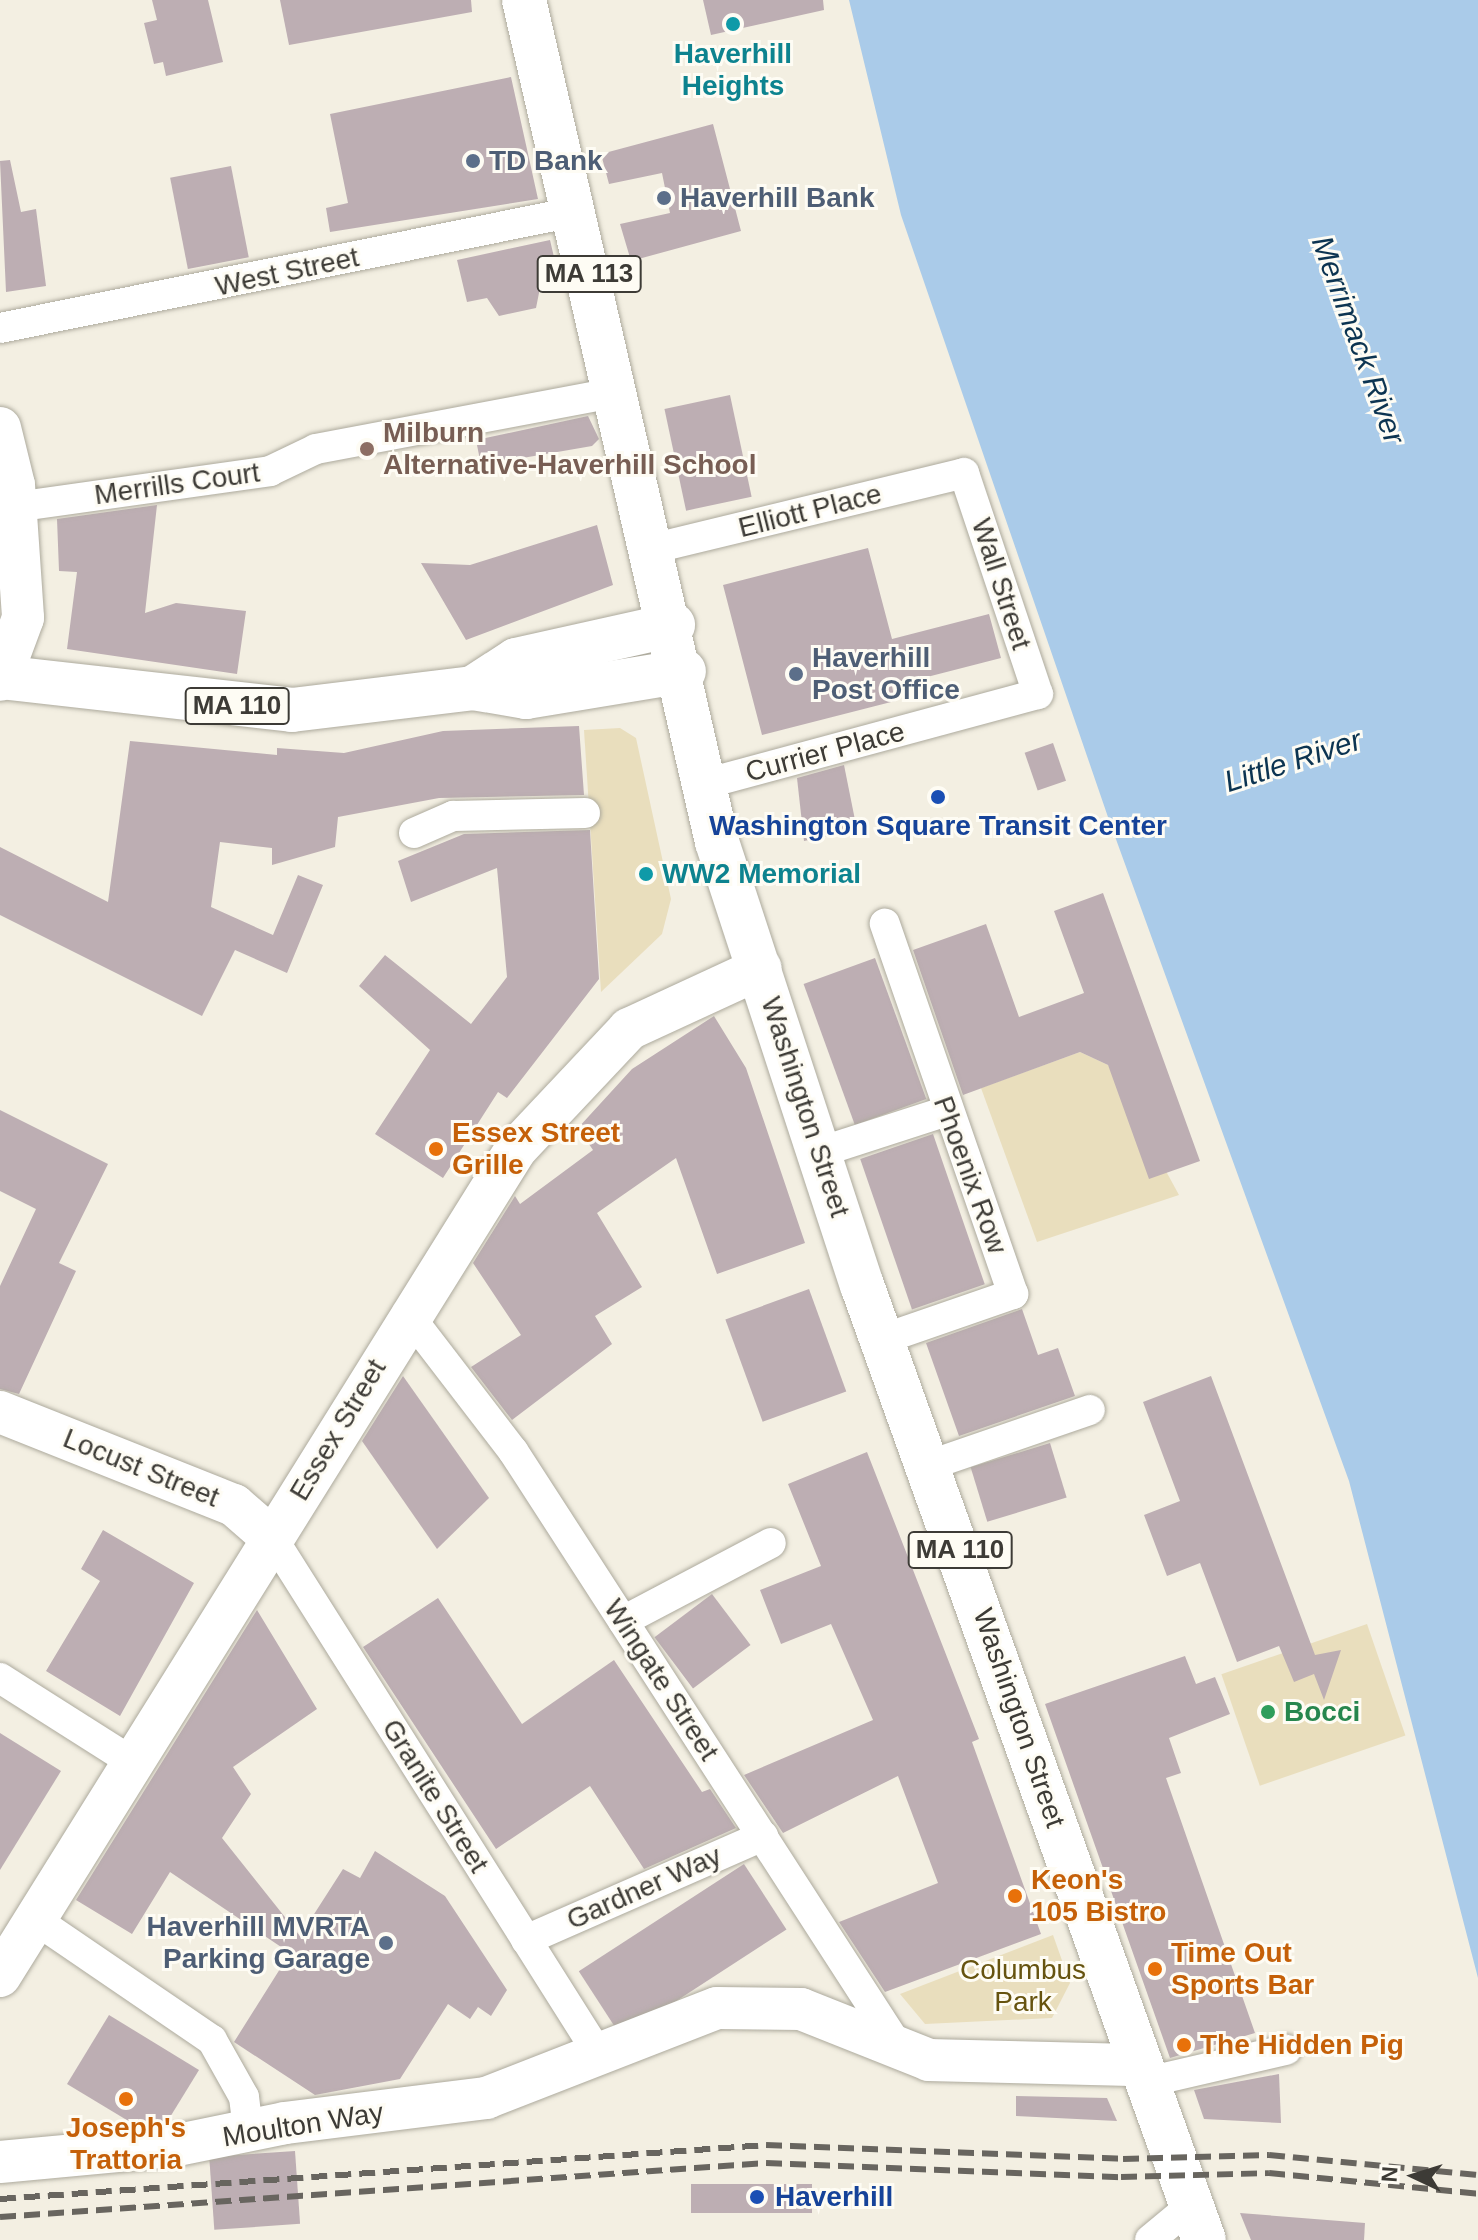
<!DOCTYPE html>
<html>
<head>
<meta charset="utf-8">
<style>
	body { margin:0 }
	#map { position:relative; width:1478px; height:2240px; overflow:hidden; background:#f3efe2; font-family:Helvetica,sans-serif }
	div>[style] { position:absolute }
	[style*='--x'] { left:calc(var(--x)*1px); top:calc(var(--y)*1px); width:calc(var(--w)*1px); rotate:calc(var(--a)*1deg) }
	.green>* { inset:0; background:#e9debd; transform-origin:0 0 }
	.water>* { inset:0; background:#aacbe9 }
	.building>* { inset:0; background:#bdaeb3; transform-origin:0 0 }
	.roads { filter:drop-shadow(0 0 2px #adaa9d) drop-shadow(0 0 2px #adaa9d) }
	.street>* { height:30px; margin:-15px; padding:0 15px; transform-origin:15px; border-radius:15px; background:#fff }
	.secondary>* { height:42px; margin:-21px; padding:0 21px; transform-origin:21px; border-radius:21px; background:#fff }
	.primary>* { height:44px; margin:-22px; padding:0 22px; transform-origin:22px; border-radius:22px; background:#fff }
	.rail>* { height:6px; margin-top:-3px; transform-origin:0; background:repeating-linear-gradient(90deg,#68655f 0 16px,transparent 0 24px) }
	.dots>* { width:22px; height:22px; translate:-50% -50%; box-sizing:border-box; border:4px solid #fefcf4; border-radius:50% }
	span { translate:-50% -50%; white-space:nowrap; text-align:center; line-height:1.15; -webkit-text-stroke:6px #fefcf4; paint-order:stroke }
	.shield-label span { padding:2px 6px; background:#fefcf4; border:2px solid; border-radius:6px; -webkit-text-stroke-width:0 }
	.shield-label { font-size:26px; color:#3d3b36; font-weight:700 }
	.culture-label { font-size:28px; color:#0d838f; font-weight:700 }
	.left { translate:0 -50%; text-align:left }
	.service-label { font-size:28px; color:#4e5e75; font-weight:700 }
	.right { translate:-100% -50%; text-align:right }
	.street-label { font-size:28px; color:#3d3b36 }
	.education-label { font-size:28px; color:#785e54; font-weight:700 }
	.transit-label { font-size:28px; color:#164399; font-weight:700 }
	.food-label { font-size:28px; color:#c56008; font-weight:700 }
	.leisure-label { font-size:28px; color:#27864d; font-weight:700 }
	.park-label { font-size:28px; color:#66530f }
	.water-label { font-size:30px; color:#0c3451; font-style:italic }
	.north { position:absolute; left:1374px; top:2136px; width:80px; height:80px; -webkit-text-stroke:6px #fefcf4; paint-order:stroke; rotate:274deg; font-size:22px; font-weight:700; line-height:32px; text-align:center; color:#3d3b36 }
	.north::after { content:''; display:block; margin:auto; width:28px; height:36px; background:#3d3b36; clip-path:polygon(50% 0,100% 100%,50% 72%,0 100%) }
</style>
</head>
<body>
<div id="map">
	<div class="green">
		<div style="clip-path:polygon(620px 728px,636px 738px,671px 899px,662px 934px,601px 992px,584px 730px)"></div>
		<div style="clip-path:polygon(1080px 1052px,1108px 1065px,1179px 1195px,1037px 1242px,981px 1088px)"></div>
		<div style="left:1367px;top:1624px;width:118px;height:154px;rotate:71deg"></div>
		<div style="clip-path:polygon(1053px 1935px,1070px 1983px,1052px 2018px,925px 2024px,900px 1994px)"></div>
	</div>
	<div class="water">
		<div style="clip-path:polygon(849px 0,1478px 0,1478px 1978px,1349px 1481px,1109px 820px,901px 215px)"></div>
	</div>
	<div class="building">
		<div style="clip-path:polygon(152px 0,208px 0,223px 62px,166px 76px,163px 62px,154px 64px,144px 23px,157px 20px)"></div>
		<div style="clip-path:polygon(280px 0,471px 0,472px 12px,289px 45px)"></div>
		<div style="clip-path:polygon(703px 0,823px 0,824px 10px,711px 35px)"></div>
		<div style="clip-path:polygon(511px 77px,538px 199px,330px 232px,326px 208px,348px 203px,330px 114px)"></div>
		<div style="clip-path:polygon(713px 124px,741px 231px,631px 261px,620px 224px,670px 213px,662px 173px,609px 184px,601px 154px)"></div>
		<div style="clip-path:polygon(10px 160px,21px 212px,36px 209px,46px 286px,6px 292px,0 161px)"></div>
		<div style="left:231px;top:166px;width:93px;height:62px;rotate:79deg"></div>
		<div style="clip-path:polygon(550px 240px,560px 283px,540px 288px,536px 308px,499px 316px,487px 298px,467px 302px,457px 260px)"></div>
		<div style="left:730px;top:395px;width:104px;height:67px;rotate:78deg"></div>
		<div style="clip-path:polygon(588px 416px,599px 439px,592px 446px,481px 465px,476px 440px)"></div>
		<div style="clip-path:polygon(157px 505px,145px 613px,176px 603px,246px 611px,237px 674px,67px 649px,77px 572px,59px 571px,57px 519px)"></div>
		<div style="clip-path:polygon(597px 525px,613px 585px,466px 640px,421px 563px,470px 565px)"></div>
		<div style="clip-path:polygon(868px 548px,892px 639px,989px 614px,1001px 658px,892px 686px,895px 701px,762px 735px,723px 585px)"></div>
		<div style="clip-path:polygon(579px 726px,584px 795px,439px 798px,338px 817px,335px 847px,272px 865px,272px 848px,220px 842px,211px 907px,273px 935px,298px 875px,323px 885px,287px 973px,235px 950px,202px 1016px,0 915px,0 847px,108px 902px,130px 741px,277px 755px,277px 748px,344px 753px,443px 731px)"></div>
		<div style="left:1053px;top:743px;width:40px;height:30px;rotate:71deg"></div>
		<div style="clip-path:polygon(844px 765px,857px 830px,804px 841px,797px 778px)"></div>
		<div style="clip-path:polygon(590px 830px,599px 979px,507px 1098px,498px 1092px,443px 1178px,375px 1134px,430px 1050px,359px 986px,385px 955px,471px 1024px,507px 977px,497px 868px,411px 902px,398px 861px,464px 834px)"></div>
		<div style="clip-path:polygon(1103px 893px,1200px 1161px,1149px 1179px,1108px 1065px,1080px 1052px,963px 1095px,913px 950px,986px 924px,1019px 1017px,1084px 993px,1054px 911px)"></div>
		<div style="left:875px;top:958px;width:150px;height:76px;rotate:70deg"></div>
		<div style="clip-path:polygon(714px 1016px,746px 1068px,805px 1243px,717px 1274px,676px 1158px,597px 1213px,642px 1287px,595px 1316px,612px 1344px,512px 1420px,471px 1367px,521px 1335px,473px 1263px,515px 1196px,520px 1204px,593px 1150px,578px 1128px,632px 1069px)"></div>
		<div style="clip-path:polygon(0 1110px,108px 1164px,59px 1263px,76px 1271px,19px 1394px,0 1389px,0 1286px,36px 1209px,0 1191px)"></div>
		<div style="left:933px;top:1134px;width:159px;height:77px;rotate:71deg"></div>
		<div style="left:809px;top:1289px;width:109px;height:89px;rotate:70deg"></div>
		<div style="clip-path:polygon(1022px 1309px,1038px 1355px,1058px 1348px,1075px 1396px,959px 1436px,926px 1343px)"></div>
		<div style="clip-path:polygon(403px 1376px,489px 1498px,437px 1549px,362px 1441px)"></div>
		<div style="clip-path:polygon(1211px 1376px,1315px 1655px,1341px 1650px,1324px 1700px,1314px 1674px,1294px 1682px,1279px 1646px,1237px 1662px,1200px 1563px,1167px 1576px,1144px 1515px,1180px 1501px,1143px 1402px)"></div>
		<div style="left:1050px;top:1443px;width:57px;height:83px;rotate:73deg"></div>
		<div style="clip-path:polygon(867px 1452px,979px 1739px,972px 1742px,1041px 1934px,885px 1992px,839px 1922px,938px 1883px,898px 1776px,783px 1833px,744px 1775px,873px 1720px,831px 1624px,781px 1644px,760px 1590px,821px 1566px,788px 1484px)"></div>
		<div style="clip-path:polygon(103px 1530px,194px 1583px,120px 1716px,46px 1671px,100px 1581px,81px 1569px)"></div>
		<div style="left:712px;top:1594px;width:64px;height:72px;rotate:53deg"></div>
		<div style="clip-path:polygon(438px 1598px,522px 1724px,614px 1660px,702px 1792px,710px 1789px,736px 1828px,644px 1869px,590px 1786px,496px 1849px,363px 1647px)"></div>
		<div style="clip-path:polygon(257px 1610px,317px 1709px,233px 1767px,251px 1794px,222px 1838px,300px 1936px,343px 1869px,360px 1878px,375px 1851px,445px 1896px,507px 1990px,491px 2016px,478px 2007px,470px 2019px,448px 2004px,400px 2079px,315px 2095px,234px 2042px,290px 1953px,170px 1872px,132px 1934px,76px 1900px)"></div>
		<div style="clip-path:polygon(1185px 1656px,1196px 1684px,1215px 1677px,1230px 1714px,1169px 1738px,1181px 1773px,1166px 1778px,1255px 2033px,1170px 2058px,1045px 1704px)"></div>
		<div style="clip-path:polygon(0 1733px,61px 1771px,0 1870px)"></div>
		<div style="left:744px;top:1864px;width:78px;height:197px;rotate:57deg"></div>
		<div style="clip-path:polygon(109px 2015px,199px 2070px,167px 2122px,135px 2125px,67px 2084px)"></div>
		<div style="clip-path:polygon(1279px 2074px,1281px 2123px,1204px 2119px,1194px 2090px)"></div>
		<div style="clip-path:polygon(1016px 2096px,1107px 2098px,1117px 2121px,1016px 2116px)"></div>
		<div style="left:295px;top:2151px;width:73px;height:86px;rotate:86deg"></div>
		<div style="left:812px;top:2184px;width:29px;height:121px;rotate:90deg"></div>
		<div style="clip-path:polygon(1240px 2213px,1365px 2223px,1364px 2240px,1251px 2240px)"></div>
	</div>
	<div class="roads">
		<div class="street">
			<div style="--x:0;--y:328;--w:586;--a:-11.43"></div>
			<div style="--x:15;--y:507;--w:258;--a:-8"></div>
			<div style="--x:270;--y:471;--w:51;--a:-25.6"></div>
			<div style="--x:316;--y:449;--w:306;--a:-10.7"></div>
			<div style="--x:655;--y:548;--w:318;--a:-13.6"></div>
			<div style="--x:964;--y:473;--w:233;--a:71.5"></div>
			<div style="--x:1038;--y:694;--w:345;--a:164.9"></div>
			<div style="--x:414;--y:833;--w:43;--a:-23.6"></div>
			<div style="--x:453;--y:816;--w:132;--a:-1.3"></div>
			<div style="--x:820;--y:1152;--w:133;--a:-17.9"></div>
			<div style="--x:407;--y:1313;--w:174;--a:52.5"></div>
			<div style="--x:513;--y:1451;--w:715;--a:57.11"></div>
			<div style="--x:883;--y:1339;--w:138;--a:-19.1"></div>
			<div style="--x:1013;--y:1294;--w:392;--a:-109.1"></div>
			<div style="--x:930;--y:1465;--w:169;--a:-19"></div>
			<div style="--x:273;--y:1539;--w:608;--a:57.7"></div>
			<div style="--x:623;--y:1621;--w:167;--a:-27.8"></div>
			<div style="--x:0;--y:1678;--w:159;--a:32.4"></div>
			<div style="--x:36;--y:1920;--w:213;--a:34.3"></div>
			<div style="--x:212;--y:2040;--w:65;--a:60.7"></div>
			<div style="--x:244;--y:2097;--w:33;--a:83"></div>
			<div style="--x:526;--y:1940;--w:259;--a:-23.7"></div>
			<div style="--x:1147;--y:2082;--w:143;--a:-13"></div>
			<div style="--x:1150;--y:2240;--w:53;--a:-39.7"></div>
		</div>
		<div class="secondary">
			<div style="--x:0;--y:428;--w:59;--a:76.2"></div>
			<div style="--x:14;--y:485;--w:133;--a:86.1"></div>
			<div style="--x:23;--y:618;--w:66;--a:110.4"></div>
			<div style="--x:0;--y:1412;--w:252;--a:21.7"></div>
			<div style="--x:234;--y:1505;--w:52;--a:41.1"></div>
			<div style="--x:0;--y:1976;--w:975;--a:-58.04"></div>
			<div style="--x:516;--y:1149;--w:165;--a:-46.7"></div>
			<div style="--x:629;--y:1029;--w:145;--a:-24.8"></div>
			<div style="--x:0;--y:2162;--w:174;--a:-5.3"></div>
			<div style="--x:173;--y:2146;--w:114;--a:-11.6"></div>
			<div style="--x:285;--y:2123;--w:203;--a:-7.1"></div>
			<div style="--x:486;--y:2098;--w:248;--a:-21.3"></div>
			<div style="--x:717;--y:2008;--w:84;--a:0.7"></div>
			<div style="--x:801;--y:2009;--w:138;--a:21.7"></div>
			<div style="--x:929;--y:2060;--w:212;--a:1.4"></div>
		</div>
		<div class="primary">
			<div style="--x:524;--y:0;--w:864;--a:77.09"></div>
			<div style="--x:717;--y:842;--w:466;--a:71.9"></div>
			<div style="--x:862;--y:1285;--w:1014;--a:70.3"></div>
			<div style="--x:0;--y:677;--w:294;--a:6.4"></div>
			<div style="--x:292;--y:710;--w:182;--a:-6.9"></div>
			<div style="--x:473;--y:688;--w:54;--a:9.6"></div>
			<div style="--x:526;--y:697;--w:160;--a:-9.3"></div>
			<div style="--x:473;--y:688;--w:51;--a:-33.1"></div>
			<div style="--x:516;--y:660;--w:161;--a:-12.6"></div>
		</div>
	</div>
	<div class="rail">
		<div style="--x:0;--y:2199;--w:768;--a:-4.03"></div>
		<div style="--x:766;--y:2145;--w:357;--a:2.2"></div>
		<div style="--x:1123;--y:2159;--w:146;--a:-1.6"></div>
		<div style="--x:1269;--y:2155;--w:210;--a:5.5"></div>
		<div style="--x:0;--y:2217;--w:768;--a:-4.03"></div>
		<div style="--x:766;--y:2163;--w:355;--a:2.3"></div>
		<div style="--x:1121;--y:2177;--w:148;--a:-1.5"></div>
		<div style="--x:1269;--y:2173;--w:210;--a:5.7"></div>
	</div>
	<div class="dots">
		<div style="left:733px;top:24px;background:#0f9aa8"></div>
		<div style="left:473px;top:161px;background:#5c6f8a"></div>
		<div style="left:664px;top:198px;background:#5c6f8a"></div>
		<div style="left:367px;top:449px;background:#8d6e63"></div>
		<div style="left:796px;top:674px;background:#5c6f8a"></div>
		<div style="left:938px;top:797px;background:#1a4fb4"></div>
		<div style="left:646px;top:874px;background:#0f9aa8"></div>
		<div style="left:436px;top:1149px;background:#e8710a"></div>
		<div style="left:1268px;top:1712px;background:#2e9e5b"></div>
		<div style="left:1015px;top:1896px;background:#e8710a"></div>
		<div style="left:386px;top:1943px;background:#5c6f8a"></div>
		<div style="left:1155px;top:1969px;background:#e8710a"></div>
		<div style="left:1184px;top:2045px;background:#e8710a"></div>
		<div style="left:126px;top:2099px;background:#e8710a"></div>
		<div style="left:757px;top:2197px;background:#1a4fb4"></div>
	</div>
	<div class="shield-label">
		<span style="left:589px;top:274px">MA 113</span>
		<span style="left:237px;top:706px">MA 110</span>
		<span style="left:960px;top:1550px">MA 110</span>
	</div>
	<div class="culture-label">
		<span style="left:733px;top:70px">Haverhill<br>Heights</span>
		<span class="left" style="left:662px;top:874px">WW2 Memorial</span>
	</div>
	<div class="service-label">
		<span class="left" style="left:489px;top:161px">TD Bank</span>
		<span class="left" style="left:680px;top:198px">Haverhill Bank</span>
		<span class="left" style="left:812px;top:674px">Haverhill<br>Post Office</span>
		<span class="right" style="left:370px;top:1943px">Haverhill MVRTA<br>Parking Garage</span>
	</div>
	<div class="street-label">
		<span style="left:287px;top:272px;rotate:-12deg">West Street</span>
		<span style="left:177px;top:484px;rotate:-8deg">Merrills Court</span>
		<span style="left:810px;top:511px;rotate:-14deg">Elliott Place</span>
		<span style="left:1001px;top:584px;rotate:72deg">Wall Street</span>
		<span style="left:825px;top:752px;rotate:-15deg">Currier Place</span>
		<span style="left:805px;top:1107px;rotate:72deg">Washington Street</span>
		<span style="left:970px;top:1175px;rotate:70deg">Phoenix Row</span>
		<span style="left:338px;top:1430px;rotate:-59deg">Essex Street</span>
		<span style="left:141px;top:1468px;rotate:22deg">Locust Street</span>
		<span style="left:661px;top:1680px;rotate:57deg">Wingate Street</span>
		<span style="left:1019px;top:1718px;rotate:71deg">Washington Street</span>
		<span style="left:435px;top:1796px;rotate:58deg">Granite Street</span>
		<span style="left:644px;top:1888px;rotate:-24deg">Gardner Way</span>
		<span style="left:303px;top:2125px;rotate:-9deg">Moulton Way</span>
	</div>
	<div class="education-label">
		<span class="left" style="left:383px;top:449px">Milburn<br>Alternative-Haverhill School</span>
	</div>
	<div class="transit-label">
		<span style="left:938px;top:826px">Washington Square Transit Center</span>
		<span class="left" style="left:775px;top:2197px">Haverhill</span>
	</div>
	<div class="food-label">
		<span class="left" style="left:452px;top:1149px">Essex Street<br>Grille</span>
		<span class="left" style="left:1031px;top:1896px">Keon's<br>105 Bistro</span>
		<span class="left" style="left:1171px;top:1969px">Time Out<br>Sports Bar</span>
		<span class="left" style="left:1200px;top:2045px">The Hidden Pig</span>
		<span style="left:126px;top:2144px">Joseph's<br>Trattoria</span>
	</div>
	<div class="leisure-label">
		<span class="left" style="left:1284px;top:1712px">Bocci</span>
	</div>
	<div class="park-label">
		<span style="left:1023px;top:1986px">Columbus<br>Park</span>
	</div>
	<div class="water-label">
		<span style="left:1358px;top:340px;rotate:70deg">Merrimack River</span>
		<span style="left:1293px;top:761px;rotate:-18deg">Little River</span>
	</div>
	<div class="north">N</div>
</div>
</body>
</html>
